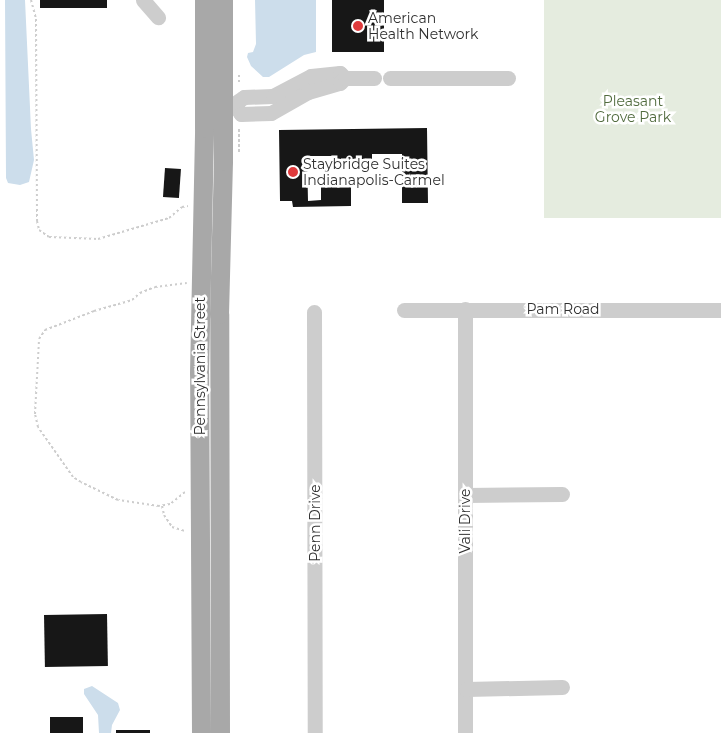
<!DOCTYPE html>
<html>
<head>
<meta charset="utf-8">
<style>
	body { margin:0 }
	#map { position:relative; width:721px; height:733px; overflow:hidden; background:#fff; font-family:Montserrat,sans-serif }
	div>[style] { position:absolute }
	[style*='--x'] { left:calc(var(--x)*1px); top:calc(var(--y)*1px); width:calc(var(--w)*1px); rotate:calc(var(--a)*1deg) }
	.green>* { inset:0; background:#e5ecdf; transform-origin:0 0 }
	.water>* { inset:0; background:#ccddeb }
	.building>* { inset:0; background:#171717; transform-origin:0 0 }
	.path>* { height:2px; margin-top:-1px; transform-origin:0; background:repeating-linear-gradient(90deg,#cdcdcd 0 2.5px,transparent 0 5px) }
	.minor>* { height:15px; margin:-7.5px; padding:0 7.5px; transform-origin:7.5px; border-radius:7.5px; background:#cdcdcd }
	.major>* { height:19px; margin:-9.5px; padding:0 9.5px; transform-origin:9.5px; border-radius:9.5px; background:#a8a8a8 }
	.dots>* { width:14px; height:14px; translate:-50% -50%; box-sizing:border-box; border:2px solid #fff; border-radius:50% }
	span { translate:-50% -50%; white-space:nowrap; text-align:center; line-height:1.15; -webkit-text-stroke:5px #fff; paint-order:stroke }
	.poi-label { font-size:14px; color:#303030 }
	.left { translate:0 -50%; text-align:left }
	.park-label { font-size:14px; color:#516b3e }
	.street-label { font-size:14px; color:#303030 }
</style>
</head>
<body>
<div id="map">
	<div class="green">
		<div style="left:544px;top:0;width:177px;height:218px"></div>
	</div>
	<div class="water">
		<div style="clip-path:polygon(5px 0,25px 0,31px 129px,34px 160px,29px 182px,20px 185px,8px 183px,6px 178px)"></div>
		<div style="clip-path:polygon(255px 0,316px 0,316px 52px,304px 55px,269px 77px,263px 77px,251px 66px,247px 57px,248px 53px,253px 52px,256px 44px)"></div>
		<div style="clip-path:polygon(92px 686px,118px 703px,120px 710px,112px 725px,111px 733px,99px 733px,98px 715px,84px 694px,84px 689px)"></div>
	</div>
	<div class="building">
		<div style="left:40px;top:0;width:67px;height:8px"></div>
		<div style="left:332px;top:0;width:52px;height:52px"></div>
		<div style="clip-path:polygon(427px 128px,428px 203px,402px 203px,402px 154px,372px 154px,372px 159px,332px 159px,332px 156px,307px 156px,308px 201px,321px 200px,321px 185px,351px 185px,351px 206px,293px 207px,292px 201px,280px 201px,279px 130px)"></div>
		<div style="left:165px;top:168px;width:16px;height:29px;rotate:4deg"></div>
		<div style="left:107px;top:614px;width:52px;height:63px;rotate:89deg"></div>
		<div style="left:50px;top:717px;width:33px;height:16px"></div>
		<div style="left:116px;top:730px;width:34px;height:3px"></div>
	</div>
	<div class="path">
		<div style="--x:31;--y:0;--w:20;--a:75"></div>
		<div style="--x:36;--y:19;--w:202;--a:89.7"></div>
		<div style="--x:37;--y:221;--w:9;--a:77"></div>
		<div style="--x:39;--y:230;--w:12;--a:35"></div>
		<div style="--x:49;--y:237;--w:49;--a:2.3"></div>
		<div style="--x:98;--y:239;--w:74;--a:-16.5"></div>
		<div style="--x:169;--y:218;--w:17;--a:-40"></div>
		<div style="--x:182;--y:207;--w:6;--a:-9"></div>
		<div style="--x:239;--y:75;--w:10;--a:90"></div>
		<div style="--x:239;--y:152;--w:25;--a:-90"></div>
		<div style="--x:185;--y:492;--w:19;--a:141"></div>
		<div style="--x:170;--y:504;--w:11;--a:170"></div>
		<div style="--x:159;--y:506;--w:41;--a:-171.7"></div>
		<div style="--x:118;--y:500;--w:41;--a:-154.1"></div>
		<div style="--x:81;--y:482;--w:9;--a:-148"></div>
		<div style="--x:73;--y:477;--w:61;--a:-125"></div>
		<div style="--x:38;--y:427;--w:13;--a:-103"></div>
		<div style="--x:35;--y:414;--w:75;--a:-86.9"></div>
		<div style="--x:39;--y:339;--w:11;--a:-56"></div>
		<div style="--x:45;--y:330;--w:53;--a:-21.2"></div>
		<div style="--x:94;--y:311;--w:40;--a:-16"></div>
		<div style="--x:132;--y:300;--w:11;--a:-41"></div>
		<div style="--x:140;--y:293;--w:16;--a:-22"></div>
		<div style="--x:155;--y:287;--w:32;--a:-7"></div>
		<div style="--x:162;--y:506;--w:9;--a:77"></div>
		<div style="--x:164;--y:515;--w:14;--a:56"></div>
		<div style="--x:172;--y:527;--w:14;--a:17"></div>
	</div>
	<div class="minor">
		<div style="--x:143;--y:0;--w:23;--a:49"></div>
		<div style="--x:390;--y:78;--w:118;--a:0"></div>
		<div style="--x:225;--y:104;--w:9;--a:0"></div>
		<div style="--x:234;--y:104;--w:12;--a:-35"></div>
		<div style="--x:244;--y:97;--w:29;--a:-2"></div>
		<div style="--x:273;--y:96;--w:43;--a:-27.8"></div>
		<div style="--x:311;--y:76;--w:29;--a:-6"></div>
		<div style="--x:340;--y:73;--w:7;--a:45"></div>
		<div style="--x:234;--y:104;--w:12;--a:55"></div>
		<div style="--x:241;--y:114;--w:30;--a:-2"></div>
		<div style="--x:271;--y:113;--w:43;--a:-29.6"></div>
		<div style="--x:308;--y:92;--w:33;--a:-16"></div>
		<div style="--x:340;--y:83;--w:7;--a:-45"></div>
		<div style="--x:345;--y:78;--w:29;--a:0"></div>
		<div style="--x:465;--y:309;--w:424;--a:90"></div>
		<div style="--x:404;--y:310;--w:317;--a:0"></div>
		<div style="--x:314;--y:312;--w:421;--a:89.9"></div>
		<div style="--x:465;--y:495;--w:97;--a:-0.6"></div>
		<div style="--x:466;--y:689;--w:96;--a:-1.2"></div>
	</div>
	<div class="major">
		<div style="--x:201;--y:733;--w:360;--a:-90.3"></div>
		<div style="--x:199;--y:373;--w:245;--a:-88.8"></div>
		<div style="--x:204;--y:128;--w:128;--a:-90"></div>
		<div style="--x:220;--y:733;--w:419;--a:-90.1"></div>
		<div style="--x:219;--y:314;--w:153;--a:-88.5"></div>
		<div style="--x:223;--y:161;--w:161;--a:-90"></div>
	</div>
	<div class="dots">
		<div style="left:358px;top:26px;background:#df3a3c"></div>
		<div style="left:293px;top:172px;background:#df3a3c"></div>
	</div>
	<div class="poi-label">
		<span class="left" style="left:368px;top:26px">American<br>Health Network</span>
		<span class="left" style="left:303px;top:172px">Staybridge Suites<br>Indianapolis-Carmel</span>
	</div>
	<div class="park-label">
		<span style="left:633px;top:109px">Pleasant<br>Grove Park</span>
	</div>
	<div class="street-label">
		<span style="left:563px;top:309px">Pam Road</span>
		<span style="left:200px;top:366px;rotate:-90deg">Pennsylvania Street</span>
		<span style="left:465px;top:521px;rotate:-90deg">Vali Drive</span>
		<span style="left:315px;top:523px;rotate:-90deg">Penn Drive</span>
	</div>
</div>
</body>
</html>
